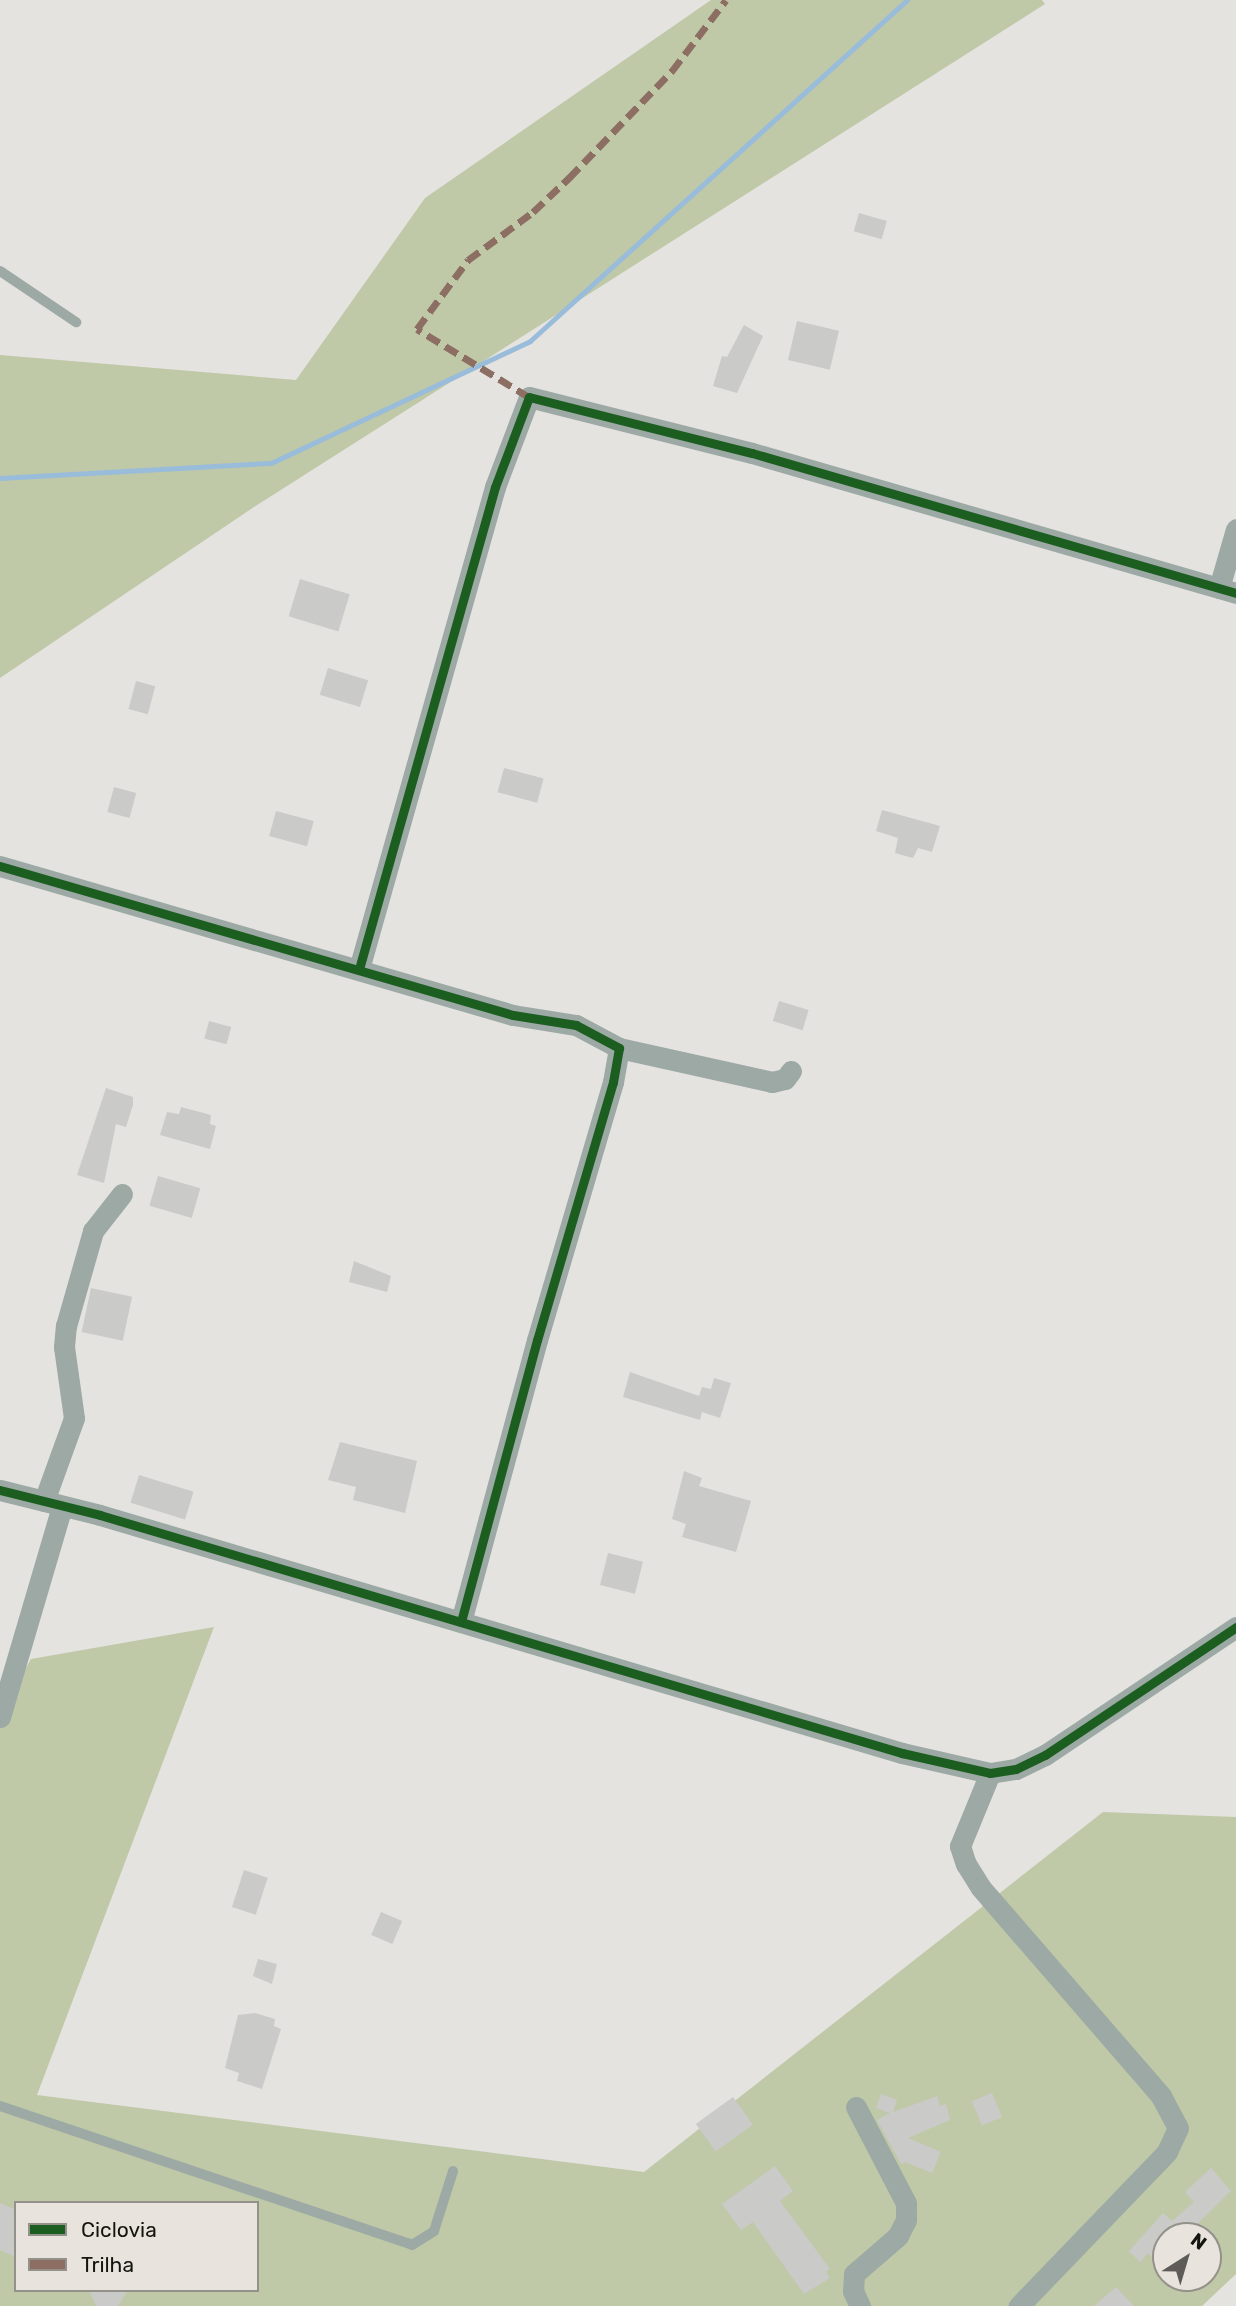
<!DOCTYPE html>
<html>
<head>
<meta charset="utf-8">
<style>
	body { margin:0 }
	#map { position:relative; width:1236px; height:2306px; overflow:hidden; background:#e5e3e0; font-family:Rubik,sans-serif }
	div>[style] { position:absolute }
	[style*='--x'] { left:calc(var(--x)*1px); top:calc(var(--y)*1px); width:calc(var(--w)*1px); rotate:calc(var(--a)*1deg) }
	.forest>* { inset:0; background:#bfc9a7 }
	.stream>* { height:5px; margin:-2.5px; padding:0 2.5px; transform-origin:2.5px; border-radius:2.5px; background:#99bcda }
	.building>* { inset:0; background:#cacac9; transform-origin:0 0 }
	.lane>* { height:10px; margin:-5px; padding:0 5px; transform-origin:5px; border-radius:5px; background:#9ca9a4 }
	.street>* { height:21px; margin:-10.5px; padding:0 10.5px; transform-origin:10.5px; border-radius:10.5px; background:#9ca9a4 }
	.quiet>* { height:7px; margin-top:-3.5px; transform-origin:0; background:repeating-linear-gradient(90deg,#8d6e63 0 14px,transparent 0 21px) }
	.cycleway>* { height:9px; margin:-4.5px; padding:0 4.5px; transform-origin:4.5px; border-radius:4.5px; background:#1b5e20 }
	span { translate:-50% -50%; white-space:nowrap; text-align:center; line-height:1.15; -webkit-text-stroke:6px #e8e4dd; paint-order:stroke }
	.legend { position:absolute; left:14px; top:2201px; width:245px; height:91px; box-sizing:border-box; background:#e8e4dd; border:2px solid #94918b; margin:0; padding:9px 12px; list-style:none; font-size:21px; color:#151411 }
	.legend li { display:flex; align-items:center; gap:14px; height:35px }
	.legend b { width:35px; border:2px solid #94918b }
	.north { position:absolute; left:1152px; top:2222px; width:70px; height:70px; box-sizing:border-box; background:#e8e4dd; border:2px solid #94918b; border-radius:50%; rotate:37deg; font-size:19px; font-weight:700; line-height:28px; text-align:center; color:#151411 }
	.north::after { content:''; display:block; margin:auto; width:24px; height:32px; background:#5e5c59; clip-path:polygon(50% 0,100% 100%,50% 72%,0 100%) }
</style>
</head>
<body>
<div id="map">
	<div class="forest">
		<div style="clip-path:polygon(711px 0,1042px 0,1045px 4px,254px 507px,0 678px,0 355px,296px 380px,425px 198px)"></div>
		<div style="clip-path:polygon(evenodd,214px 1627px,37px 2095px,644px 2172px,1103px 1812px,1236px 1817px,1236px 2274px,1202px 2306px,0 2306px,0 1713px,31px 1659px,214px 1627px,16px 2203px,257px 2203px,257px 2290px,16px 2290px,16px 2203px,214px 1627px,1166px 2236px,1208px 2236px,1208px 2278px,1166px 2278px,1166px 2236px)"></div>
	</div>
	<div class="stream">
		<div style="--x:0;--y:478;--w:271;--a:-3.2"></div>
		<div style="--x:271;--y:463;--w:286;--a:-25.2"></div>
		<div style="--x:530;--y:341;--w:508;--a:-42.13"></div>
	</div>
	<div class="building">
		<div style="left:859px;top:213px;width:29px;height:19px;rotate:16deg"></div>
		<div style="left:797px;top:321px;width:43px;height:40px;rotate:13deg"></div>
		<div style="clip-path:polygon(744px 325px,763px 336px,737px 393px,713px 386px,722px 356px,727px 357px)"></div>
		<div style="left:300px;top:579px;width:52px;height:39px;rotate:17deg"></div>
		<div style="left:328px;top:668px;width:42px;height:28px;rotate:17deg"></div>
		<div style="left:136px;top:681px;width:20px;height:29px;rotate:15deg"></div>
		<div style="left:504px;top:768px;width:41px;height:25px;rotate:15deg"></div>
		<div style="left:114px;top:787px;width:23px;height:26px;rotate:15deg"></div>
		<div style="clip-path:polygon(882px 810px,940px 826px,932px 852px,918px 848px,913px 858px,895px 853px,898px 838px,876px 831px)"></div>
		<div style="left:276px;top:811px;width:39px;height:26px;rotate:15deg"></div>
		<div style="left:779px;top:1001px;width:31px;height:21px;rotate:17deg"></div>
		<div style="left:209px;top:1021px;width:23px;height:18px;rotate:15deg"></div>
		<div style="clip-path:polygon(106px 1088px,133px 1097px,133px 1105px,126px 1127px,116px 1124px,104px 1183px,77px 1175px)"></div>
		<div style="clip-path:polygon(181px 1107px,211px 1115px,210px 1124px,216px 1126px,210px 1149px,160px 1135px,167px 1112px,179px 1114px)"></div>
		<div style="left:158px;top:1176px;width:44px;height:31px;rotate:16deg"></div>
		<div style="clip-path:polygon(354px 1261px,391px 1276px,387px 1292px,349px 1282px)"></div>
		<div style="left:91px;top:1288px;width:42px;height:45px;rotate:12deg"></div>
		<div style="clip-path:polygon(630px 1372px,699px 1396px,702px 1387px,711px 1389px,714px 1378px,731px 1383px,720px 1418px,702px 1412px,700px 1420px,623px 1397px)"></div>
		<div style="clip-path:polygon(340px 1442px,417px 1461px,405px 1513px,353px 1500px,356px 1487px,328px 1480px)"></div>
		<div style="clip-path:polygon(684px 1471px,702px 1478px,699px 1486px,751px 1501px,736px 1552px,682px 1537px,686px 1524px,672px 1519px)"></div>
		<div style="left:139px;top:1475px;width:57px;height:29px;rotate:17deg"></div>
		<div style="left:608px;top:1553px;width:36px;height:33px;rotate:14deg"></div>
		<div style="left:244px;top:1870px;width:25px;height:39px;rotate:18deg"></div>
		<div style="left:381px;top:1912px;width:23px;height:25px;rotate:23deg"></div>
		<div style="clip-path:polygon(258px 1959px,277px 1964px,272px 1984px,253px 1976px)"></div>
		<div style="clip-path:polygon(255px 2013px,275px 2019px,274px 2026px,281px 2029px,262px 2089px,237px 2081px,239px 2073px,225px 2068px,238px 2015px)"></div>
		<div style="left:992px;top:2093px;width:26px;height:22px;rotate:67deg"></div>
		<div style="clip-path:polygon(881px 2094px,897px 2100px,893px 2112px,937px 2096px,940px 2106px,946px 2104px,950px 2120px,908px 2138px,941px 2152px,932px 2173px,905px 2162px,901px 2164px,877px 2120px,890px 2113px,876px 2108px)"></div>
		<div style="left:733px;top:2097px;width:34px;height:46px;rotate:54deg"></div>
		<div style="clip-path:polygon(775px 2166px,793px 2191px,780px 2201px,830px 2269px,826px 2272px,830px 2278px,804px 2294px,753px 2222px,741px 2230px,722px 2204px)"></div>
		<div style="clip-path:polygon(1211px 2168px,1231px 2191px,1193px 2228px,1201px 2236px,1166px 2236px,1166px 2248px,1154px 2259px,1148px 2253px,1140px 2262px,1129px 2251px,1163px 2213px,1172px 2221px,1194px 2202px,1185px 2192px)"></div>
		<div style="clip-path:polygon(0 2203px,16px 2210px,16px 2257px,0 2250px)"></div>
		<div style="clip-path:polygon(1116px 2287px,1134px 2306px,1094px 2306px)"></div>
		<div style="clip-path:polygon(89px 2290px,128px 2290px,118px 2306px,96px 2306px)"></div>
	</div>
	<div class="lane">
		<div style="--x:0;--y:271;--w:92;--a:33.9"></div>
		<div style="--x:0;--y:2106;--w:435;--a:18.6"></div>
		<div style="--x:412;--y:2245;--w:26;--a:-32"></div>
		<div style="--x:434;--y:2231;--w:63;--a:-72.4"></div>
	</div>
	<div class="street">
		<div style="--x:1219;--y:588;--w:61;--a:-73.9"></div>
		<div style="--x:0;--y:866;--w:534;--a:16.2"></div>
		<div style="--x:513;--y:1015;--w:64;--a:9"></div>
		<div style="--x:576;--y:1025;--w:49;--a:28.1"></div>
		<div style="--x:619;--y:1048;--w:35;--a:100"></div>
		<div style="--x:613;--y:1082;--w:269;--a:106.4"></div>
		<div style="--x:537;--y:1340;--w:292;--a:105.1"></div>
		<div style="--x:359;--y:969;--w:501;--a:-74.24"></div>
		<div style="--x:495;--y:487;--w:96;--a:-69.3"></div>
		<div style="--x:529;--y:397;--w:230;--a:14.1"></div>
		<div style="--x:752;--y:453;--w:504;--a:16.13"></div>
		<div style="--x:619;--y:1048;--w:157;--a:12.5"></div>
		<div style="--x:772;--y:1082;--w:13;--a:-13"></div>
		<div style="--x:785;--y:1079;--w:10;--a:-53"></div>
		<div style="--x:0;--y:1490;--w:103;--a:14"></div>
		<div style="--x:100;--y:1515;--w:837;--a:16.53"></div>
		<div style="--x:902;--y:1753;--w:90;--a:12.8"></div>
		<div style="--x:990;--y:1773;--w:26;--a:-9"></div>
		<div style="--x:1016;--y:1769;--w:32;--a:-26"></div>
		<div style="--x:1045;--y:1755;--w:230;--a:-33.8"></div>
		<div style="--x:44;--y:1501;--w:88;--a:-70.1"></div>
		<div style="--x:74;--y:1418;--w:72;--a:-98"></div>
		<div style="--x:64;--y:1347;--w:21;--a:-85"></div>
		<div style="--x:66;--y:1326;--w:99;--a:-74.1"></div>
		<div style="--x:93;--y:1231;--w:47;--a:-51.9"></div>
		<div style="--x:0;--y:1717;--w:220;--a:-73.6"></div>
		<div style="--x:990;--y:1773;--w:79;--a:112.3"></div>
		<div style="--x:960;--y:1846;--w:19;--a:72"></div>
		<div style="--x:966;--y:1864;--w:28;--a:58"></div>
		<div style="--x:981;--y:1888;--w:275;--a:49.1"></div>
		<div style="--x:1161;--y:2096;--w:36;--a:62"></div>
		<div style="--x:1178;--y:2128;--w:26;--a:115"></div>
		<div style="--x:1167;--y:2152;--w:214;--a:133.9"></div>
		<div style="--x:856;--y:2107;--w:108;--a:62.5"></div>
		<div style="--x:906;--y:2203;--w:17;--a:90"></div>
		<div style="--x:906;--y:2220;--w:18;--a:117"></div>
		<div style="--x:898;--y:2236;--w:58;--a:139.2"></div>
		<div style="--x:854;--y:2274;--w:17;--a:93"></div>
		<div style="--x:853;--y:2291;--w:17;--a:65"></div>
	</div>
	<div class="quiet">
		<div style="--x:529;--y:397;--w:131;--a:-148.7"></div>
		<div style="--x:417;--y:329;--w:86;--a:-53.5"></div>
		<div style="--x:468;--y:260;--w:81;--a:-36.4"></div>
		<div style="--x:533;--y:212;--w:50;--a:-43.4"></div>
		<div style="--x:569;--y:178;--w:149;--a:-46.1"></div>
		<div style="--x:672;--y:71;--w:89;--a:-52.7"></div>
	</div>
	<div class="cycleway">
		<div style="--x:0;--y:866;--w:534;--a:16.2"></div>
		<div style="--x:513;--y:1015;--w:64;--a:9"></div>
		<div style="--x:576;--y:1025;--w:49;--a:28.1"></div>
		<div style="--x:619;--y:1048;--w:35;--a:100"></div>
		<div style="--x:613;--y:1082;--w:269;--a:106.4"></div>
		<div style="--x:537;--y:1340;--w:292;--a:105.1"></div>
		<div style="--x:359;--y:969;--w:501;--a:-74.24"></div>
		<div style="--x:495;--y:487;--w:96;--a:-69.3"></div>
		<div style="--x:529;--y:397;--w:230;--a:14.1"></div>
		<div style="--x:752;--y:453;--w:504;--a:16.13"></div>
		<div style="--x:0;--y:1490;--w:103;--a:14"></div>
		<div style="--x:100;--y:1515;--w:837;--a:16.53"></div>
		<div style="--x:902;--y:1753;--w:90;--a:12.8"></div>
		<div style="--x:990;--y:1773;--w:26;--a:-9"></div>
		<div style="--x:1016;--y:1769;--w:32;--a:-26"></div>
		<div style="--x:1045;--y:1755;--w:230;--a:-33.8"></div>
	</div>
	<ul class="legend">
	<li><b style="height:9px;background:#1b5e20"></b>Ciclovia</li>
	<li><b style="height:9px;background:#8d6e63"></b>Trilha</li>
	</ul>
	<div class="north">N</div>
</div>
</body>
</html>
